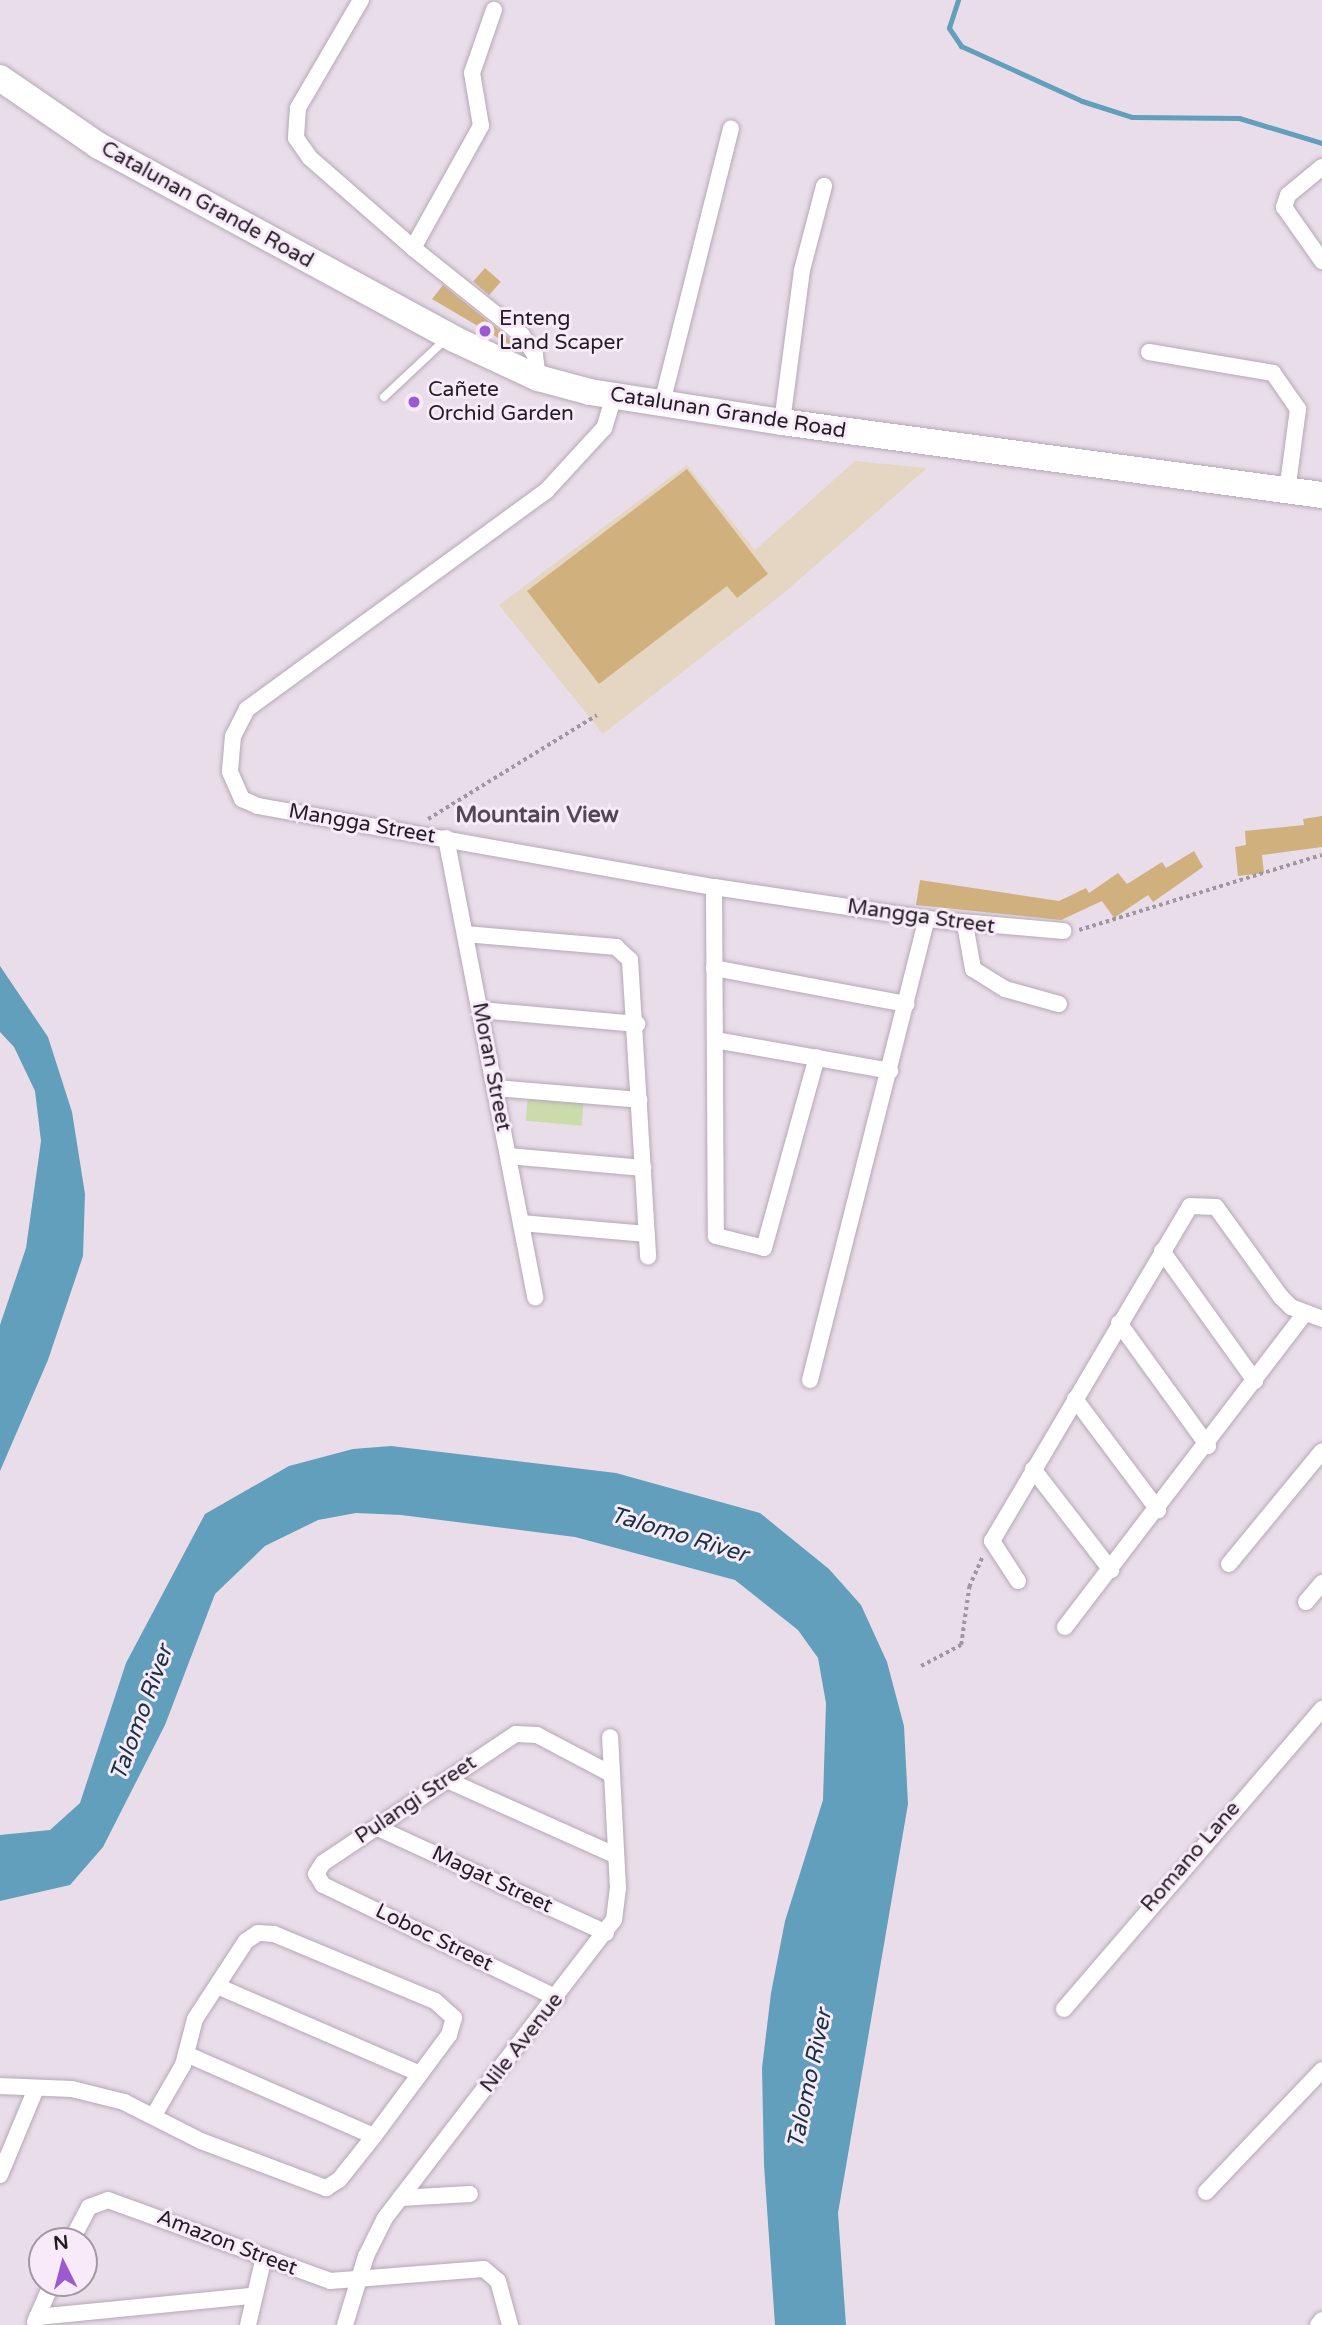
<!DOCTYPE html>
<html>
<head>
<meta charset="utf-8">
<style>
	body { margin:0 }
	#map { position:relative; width:1322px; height:2325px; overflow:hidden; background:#eaddea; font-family:"Varela Round",sans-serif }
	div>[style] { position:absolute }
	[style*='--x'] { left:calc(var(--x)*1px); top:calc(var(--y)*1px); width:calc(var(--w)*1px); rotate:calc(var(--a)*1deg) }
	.industrial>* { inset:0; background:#e4d6c3 }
	.green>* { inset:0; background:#cadcab; transform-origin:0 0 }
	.water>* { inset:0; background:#619fbc }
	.stream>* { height:5px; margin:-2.5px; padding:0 2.5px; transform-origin:2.5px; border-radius:2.5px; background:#619fbc }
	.building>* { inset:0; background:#d0b17e; transform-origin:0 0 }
	.path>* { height:3.5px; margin-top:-1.75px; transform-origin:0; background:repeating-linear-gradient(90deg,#a096a0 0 3.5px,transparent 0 7px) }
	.roads { filter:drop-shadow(0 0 2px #b5a8b5) drop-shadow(0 0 2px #b5a8b5) }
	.service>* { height:8px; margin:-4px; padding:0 4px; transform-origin:4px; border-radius:4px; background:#fff }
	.minor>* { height:16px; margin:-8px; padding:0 8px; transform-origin:8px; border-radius:8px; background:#fff }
	.primary>* { height:26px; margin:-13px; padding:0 13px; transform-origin:13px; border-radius:13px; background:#fff }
	.dots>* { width:19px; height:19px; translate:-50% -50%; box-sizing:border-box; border:4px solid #f8eaf8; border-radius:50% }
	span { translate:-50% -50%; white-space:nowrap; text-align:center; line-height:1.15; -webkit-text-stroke:6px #f8eaf8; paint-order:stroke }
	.street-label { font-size:21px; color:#221d22 }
	.poi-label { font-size:21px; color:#221d22 }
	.left { translate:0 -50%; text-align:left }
	.neighbourhood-label { font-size:23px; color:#524752; font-weight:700 }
	.water-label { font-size:23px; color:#153340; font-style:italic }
	.north { position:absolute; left:28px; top:2227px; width:70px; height:70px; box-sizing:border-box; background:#f8eaf8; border:2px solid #a298a2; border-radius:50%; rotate:354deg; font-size:19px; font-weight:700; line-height:28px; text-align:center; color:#221d22 }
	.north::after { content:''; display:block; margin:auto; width:24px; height:32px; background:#9a5bd1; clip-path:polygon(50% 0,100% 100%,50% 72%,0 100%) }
</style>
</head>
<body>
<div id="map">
	<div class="industrial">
		<div style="clip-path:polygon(855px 461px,927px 468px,785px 592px,603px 734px,499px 605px,687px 465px,755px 550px)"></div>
	</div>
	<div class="green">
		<div style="left:529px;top:1084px;width:56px;height:37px;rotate:5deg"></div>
	</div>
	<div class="water">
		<div style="clip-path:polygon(0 966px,48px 1037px,72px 1112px,85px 1194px,83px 1256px,48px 1360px,0 1471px,0 1325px,26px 1248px,41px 1141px,35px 1091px,14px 1047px,0 1032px)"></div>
		<div style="clip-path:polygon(391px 1446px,616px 1473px,760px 1513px,829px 1569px,861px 1605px,887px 1662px,904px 1726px,908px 1804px,838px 2213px,846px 2325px,775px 2325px,764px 2165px,762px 2068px,771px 1993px,785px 1921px,823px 1800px,826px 1703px,818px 1658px,798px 1630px,735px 1580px,575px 1537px,401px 1515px,356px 1513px,318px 1520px,265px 1546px,215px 1594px,165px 1725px,103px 1847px,70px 1885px,0 1901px,0 1835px,50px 1830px,80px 1803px,126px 1663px,205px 1514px,289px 1466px,353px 1449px)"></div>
	</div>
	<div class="stream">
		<div style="--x:958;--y:0;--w:29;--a:108"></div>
		<div style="--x:949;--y:28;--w:22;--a:56"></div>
		<div style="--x:961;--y:46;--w:133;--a:24.4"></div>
		<div style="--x:1082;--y:101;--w:52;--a:17.7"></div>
		<div style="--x:1132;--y:117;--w:107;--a:0.5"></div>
		<div style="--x:1239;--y:118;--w:87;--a:16.8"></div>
	</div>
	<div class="building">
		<div style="left:485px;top:268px;width:21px;height:18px;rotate:41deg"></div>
		<div style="clip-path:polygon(443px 285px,514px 342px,520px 351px,432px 299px)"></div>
		<div style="clip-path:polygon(687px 469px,768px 574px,737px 598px,727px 586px,599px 684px,527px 591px)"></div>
		<div style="clip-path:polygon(1322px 816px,1322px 847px,1262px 855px,1264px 873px,1238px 876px,1235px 847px,1246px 845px,1245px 831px,1304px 825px,1303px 819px)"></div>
		<div style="clip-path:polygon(1194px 851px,1203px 867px,1153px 902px,1148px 895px,1114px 918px,1102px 901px,1061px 920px,916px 905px,920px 880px,1059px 901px,1086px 888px,1089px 893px,1118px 873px,1127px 884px,1162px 862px,1166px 868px)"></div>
	</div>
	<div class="path">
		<div style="--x:428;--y:819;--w:198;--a:-31.6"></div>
		<div style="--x:1079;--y:930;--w:254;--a:-17.2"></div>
		<div style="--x:921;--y:1666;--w:45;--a:-27.7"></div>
		<div style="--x:961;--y:1645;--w:59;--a:-82.1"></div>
		<div style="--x:969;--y:1587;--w:34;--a:-66"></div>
	</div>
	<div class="roads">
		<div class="service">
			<div style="--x:384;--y:397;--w:85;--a:-43.1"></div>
		</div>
		<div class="minor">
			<div style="--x:361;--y:0;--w:125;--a:120.3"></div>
			<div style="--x:298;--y:108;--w:30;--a:94"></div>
			<div style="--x:296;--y:138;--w:24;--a:55"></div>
			<div style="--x:310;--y:158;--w:137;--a:41.1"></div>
			<div style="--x:413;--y:248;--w:139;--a:38.6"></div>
			<div style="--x:522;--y:335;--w:24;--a:57"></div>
			<div style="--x:535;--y:355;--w:23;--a:83"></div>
			<div style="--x:1322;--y:167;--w:44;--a:140.5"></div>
			<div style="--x:1288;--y:195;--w:13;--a:108"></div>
			<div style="--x:1284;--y:207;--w:66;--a:54.9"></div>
			<div style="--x:413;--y:248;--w:140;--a:-60.9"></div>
			<div style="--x:481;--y:126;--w:54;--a:-99.6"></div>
			<div style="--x:472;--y:73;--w:67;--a:-70.8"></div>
			<div style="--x:1149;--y:352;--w:126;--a:9.6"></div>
			<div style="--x:1273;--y:373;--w:44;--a:55.2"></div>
			<div style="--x:1298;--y:409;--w:83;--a:97.6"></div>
			<div style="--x:614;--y:396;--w:34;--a:107"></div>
			<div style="--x:604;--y:428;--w:86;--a:132.6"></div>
			<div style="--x:546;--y:491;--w:370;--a:143.9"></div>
			<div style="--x:247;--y:709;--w:30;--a:117"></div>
			<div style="--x:233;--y:736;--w:36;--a:95"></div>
			<div style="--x:230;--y:772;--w:30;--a:66"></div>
			<div style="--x:242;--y:799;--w:17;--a:24"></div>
			<div style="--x:258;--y:806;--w:463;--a:10.1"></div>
			<div style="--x:714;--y:887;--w:215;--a:8.5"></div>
			<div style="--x:927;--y:919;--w:137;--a:5"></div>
			<div style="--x:662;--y:403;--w:283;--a:-75.9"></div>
			<div style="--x:782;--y:422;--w:153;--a:-82.5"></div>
			<div style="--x:802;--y:270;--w:87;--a:-75.3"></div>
			<div style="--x:446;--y:838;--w:468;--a:79"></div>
			<div style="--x:714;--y:887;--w:349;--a:89.7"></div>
			<div style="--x:716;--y:1236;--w:49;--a:14"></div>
			<div style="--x:764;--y:1248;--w:198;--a:-74.5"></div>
			<div style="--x:965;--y:924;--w:46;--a:79.9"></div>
			<div style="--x:973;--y:969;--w:38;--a:32"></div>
			<div style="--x:1005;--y:989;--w:56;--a:15.5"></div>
			<div style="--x:465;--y:934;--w:152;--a:4.9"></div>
			<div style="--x:616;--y:947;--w:19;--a:43"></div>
			<div style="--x:630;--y:960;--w:297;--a:86.5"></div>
			<div style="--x:714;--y:968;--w:196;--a:10.6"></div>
			<div style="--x:480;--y:1010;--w:158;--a:5.1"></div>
			<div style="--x:715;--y:1040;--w:178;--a:10"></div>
			<div style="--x:495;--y:1088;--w:145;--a:4.7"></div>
			<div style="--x:508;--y:1156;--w:136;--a:5.1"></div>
			<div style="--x:521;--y:1223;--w:126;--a:5"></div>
			<div style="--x:1162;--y:1251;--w:160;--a:54.4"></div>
			<div style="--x:1119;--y:1323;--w:152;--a:54.1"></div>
			<div style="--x:810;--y:1380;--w:476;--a:-75.8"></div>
			<div style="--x:1075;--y:1399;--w:139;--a:53.2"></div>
			<div style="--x:1033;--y:1469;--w:128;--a:52.3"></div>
			<div style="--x:1229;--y:1564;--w:146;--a:-50.5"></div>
			<div style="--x:1018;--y:1581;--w:48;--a:-123"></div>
			<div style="--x:992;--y:1541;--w:389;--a:-59.4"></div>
			<div style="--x:1190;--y:1206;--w:26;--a:2"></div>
			<div style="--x:1216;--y:1207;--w:111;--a:54.2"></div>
			<div style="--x:1281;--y:1297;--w:14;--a:45"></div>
			<div style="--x:1291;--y:1307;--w:33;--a:21"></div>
			<div style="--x:1306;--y:1602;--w:25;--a:-50"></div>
			<div style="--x:1065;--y:1627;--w:394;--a:-52.6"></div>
			<div style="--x:447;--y:1780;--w:184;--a:24.1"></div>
			<div style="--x:378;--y:1828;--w:251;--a:24.7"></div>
			<div style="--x:217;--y:1986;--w:221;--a:23.4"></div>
			<div style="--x:557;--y:1998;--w:260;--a:-154.2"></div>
			<div style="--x:323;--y:1885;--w:13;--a:-122"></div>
			<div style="--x:316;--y:1874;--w:13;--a:-58"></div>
			<div style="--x:323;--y:1863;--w:232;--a:-33.8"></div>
			<div style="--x:516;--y:1734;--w:21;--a:3"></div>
			<div style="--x:537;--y:1735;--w:84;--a:27.8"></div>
			<div style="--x:1064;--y:2009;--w:396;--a:-49.3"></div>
			<div style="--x:186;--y:2054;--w:205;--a:23.6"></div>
			<div style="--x:0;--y:2086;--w:72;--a:2.4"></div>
			<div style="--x:72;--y:2089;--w:54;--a:14"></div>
			<div style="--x:124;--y:2102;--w:86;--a:26.9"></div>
			<div style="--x:201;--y:2141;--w:134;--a:20.6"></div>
			<div style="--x:326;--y:2188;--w:15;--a:-32"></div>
			<div style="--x:339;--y:2180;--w:56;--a:-51.5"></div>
			<div style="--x:374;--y:2136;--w:126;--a:-53.4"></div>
			<div style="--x:449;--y:2035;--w:18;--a:-74"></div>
			<div style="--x:454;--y:2018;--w:25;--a:-138"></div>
			<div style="--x:435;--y:2001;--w:174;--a:-157.4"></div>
			<div style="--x:274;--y:1934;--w:16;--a:-176"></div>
			<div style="--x:258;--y:1933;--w:14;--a:146"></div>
			<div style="--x:246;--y:1941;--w:93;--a:123.2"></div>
			<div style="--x:195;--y:2019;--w:48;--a:104.6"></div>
			<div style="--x:183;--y:2065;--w:58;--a:120.1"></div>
			<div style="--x:0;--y:2175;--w:91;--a:-67.4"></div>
			<div style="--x:1206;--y:2192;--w:168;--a:-46.4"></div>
			<div style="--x:400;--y:2198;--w:70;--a:-3.3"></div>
			<div style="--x:71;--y:2241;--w:38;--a:-62"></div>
			<div style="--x:89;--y:2207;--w:20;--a:-20"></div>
			<div style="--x:108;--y:2200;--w:236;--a:20"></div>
			<div style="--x:330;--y:2281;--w:154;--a:-4.5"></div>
			<div style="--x:484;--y:2269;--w:18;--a:41"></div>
			<div style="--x:498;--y:2281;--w:46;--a:74.7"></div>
			<div style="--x:37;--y:2317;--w:217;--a:-5.6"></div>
			<div style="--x:35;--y:2322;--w:43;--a:-66.4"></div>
			<div style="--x:248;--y:2325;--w:70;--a:-76.8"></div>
			<div style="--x:345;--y:2325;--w:72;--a:-73.1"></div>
			<div style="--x:366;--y:2256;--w:42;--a:-63.4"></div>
			<div style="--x:385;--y:2218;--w:376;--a:-52.5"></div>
			<div style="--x:614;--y:1920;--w:32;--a:-83"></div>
			<div style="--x:618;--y:1888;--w:151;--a:-93"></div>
			<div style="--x:1318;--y:2325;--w:6;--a:-51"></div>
		</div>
		<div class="primary">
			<div style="--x:0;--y:78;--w:120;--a:34.5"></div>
			<div style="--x:99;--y:146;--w:404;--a:28.5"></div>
			<div style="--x:454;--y:339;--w:93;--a:24.9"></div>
			<div style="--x:538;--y:378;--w:54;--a:15.1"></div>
			<div style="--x:590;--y:392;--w:194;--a:8.9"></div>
			<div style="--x:782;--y:422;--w:545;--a:7.7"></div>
		</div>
	</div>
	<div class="dots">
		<div style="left:485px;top:331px;background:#9a5bd1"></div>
		<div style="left:414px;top:402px;background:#9a5bd1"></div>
	</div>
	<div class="street-label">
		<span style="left:207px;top:205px;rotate:29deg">Catalunan Grande Road</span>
		<span style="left:728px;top:413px;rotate:9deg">Catalunan Grande Road</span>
		<span style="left:362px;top:824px;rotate:10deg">Mangga Street</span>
		<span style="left:921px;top:917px;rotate:8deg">Mangga Street</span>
		<span style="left:491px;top:1067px;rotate:79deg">Moran Street</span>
		<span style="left:416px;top:1800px;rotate:-34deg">Pulangi Street</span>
		<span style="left:1191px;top:1857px;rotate:-49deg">Romano Lane</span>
		<span style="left:492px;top:1880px;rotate:25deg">Magat Street</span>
		<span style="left:434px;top:1938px;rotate:26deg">Loboc Street</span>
		<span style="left:522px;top:2043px;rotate:-52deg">Nile Avenue</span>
		<span style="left:227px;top:2243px;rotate:21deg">Amazon Street</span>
	</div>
	<div class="poi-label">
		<span class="left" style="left:499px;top:331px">Enteng<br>Land Scaper</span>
		<span class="left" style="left:428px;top:402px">Cañete<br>Orchid Garden</span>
	</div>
	<div class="neighbourhood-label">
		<span style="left:537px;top:815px">Mountain View</span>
	</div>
	<div class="water-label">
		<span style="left:679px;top:1535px;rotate:17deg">Talomo River</span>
		<span style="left:142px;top:1713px;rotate:-70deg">Talomo River</span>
		<span style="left:810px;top:2079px;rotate:-78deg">Talomo River</span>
	</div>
	<div class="north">N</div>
</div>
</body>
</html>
